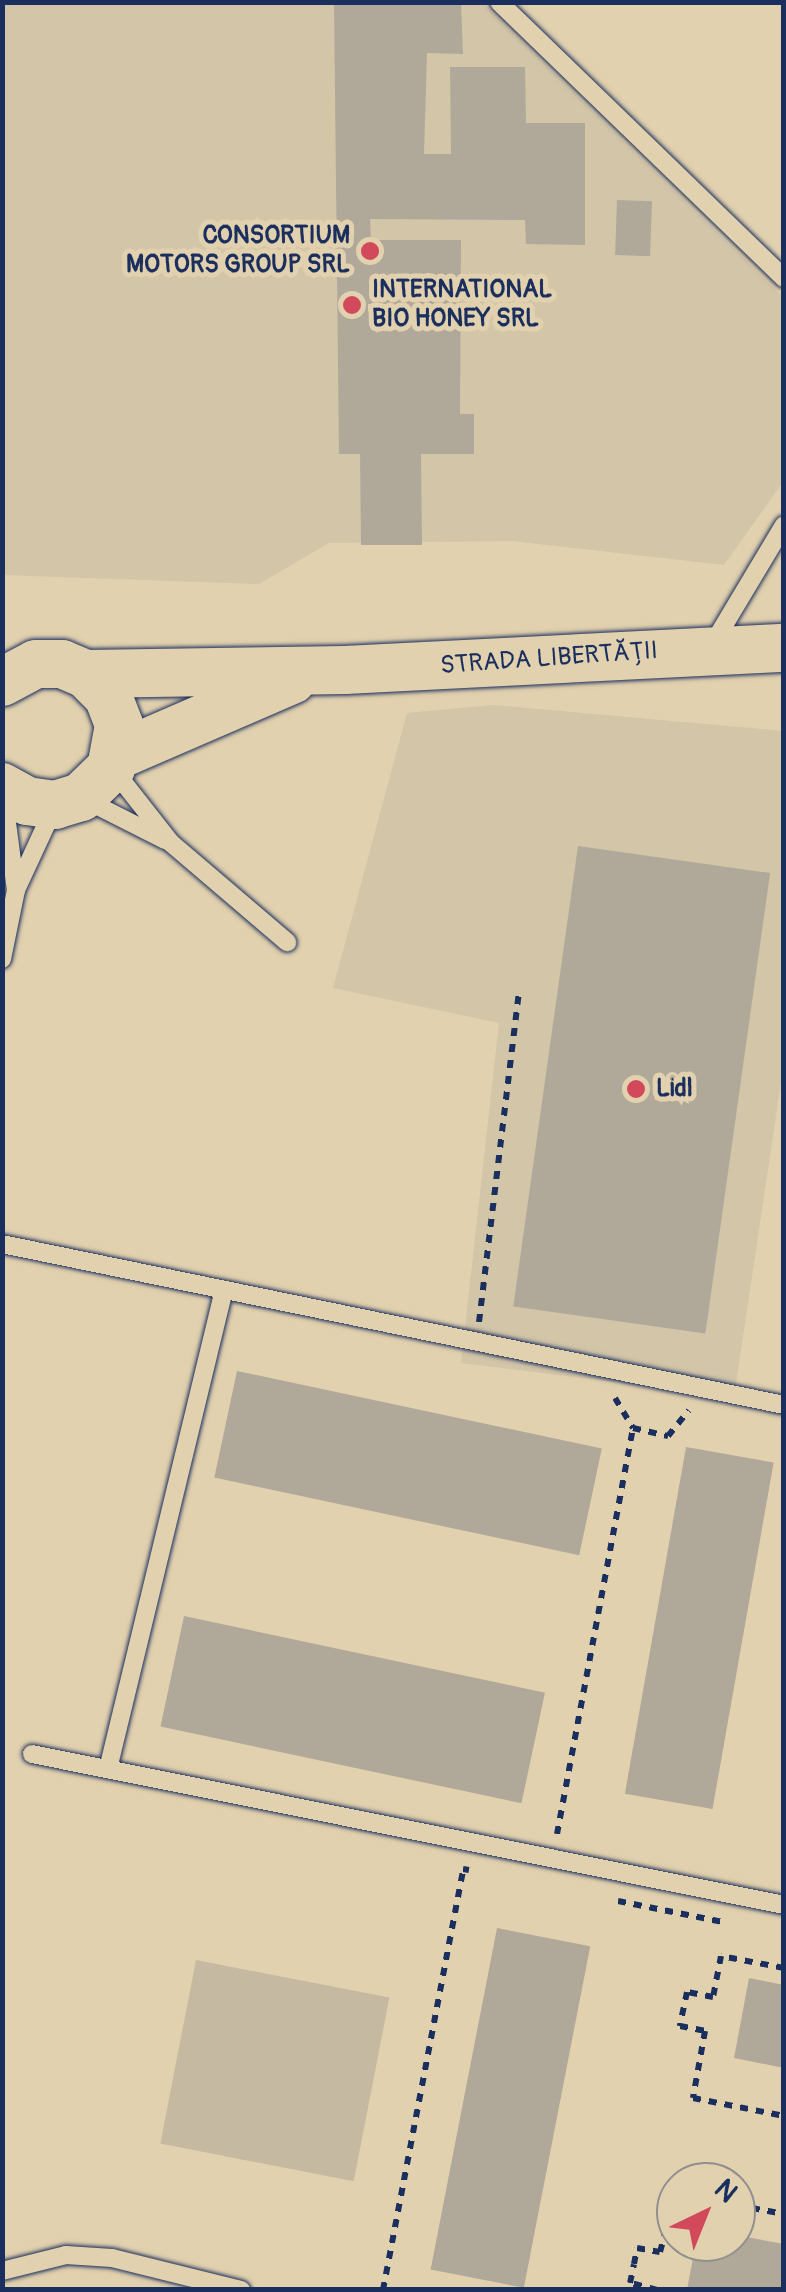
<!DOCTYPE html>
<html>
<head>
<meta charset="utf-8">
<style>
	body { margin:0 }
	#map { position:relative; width:786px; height:2292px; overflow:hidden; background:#e2d1ae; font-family:Pangolin,sans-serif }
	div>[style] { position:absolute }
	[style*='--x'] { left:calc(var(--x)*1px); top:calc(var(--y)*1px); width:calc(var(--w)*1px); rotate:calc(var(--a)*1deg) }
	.built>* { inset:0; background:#d3c5a8 }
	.green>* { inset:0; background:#c5b9a2; transform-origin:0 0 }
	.building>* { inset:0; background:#b0a99a; transform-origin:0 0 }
	.path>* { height:6px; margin-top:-3px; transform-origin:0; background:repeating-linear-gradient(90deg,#1b2f5e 0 8px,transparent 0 16px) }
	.roads { filter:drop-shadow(0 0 2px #1b2f5e) drop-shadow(0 0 2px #1b2f5e) }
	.lane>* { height:18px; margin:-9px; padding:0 9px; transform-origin:9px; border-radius:9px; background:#e2d1ae }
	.secondary>* { height:48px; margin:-24px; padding:0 24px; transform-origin:24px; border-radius:24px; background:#e2d1ae }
	.dots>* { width:28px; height:28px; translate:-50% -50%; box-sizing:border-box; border:5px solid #e2d1ae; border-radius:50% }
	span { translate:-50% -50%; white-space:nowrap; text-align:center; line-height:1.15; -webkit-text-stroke:10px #e2d1ae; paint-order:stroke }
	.poi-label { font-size:25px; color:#1b2f5e; font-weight:700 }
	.right { translate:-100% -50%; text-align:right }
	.left { translate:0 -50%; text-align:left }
	.street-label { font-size:25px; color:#1b2f5e }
	.frame { position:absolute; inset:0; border:5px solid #1b2f5e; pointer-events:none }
	.north { position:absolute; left:656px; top:2162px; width:100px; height:100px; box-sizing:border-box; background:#e2d1ae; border:2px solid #92908e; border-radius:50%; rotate:43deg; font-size:28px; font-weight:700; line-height:40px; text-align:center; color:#1b2f5e }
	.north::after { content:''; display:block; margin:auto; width:35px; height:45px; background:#d1495b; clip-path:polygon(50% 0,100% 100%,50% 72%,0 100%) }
</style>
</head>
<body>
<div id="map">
	<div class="built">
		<div style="clip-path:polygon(3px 3px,482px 3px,783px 297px,783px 482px,724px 565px,512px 541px,329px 543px,259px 584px,3px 575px)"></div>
		<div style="clip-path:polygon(493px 705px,783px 731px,783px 1069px,734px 1397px,461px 1363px,499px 1023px,333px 988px,407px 713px)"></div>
	</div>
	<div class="green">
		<div style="left:196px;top:1960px;width:197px;height:187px;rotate:11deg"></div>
	</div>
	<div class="building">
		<div style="clip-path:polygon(334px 2px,461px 2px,463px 54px,427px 53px,424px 154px,451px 154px,450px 67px,525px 67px,526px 123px,585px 123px,585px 245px,526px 244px,525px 220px,370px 219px,371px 240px,461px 240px,460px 414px,474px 414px,474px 454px,421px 454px,422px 545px,361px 545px,360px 454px,339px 454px)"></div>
		<div style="left:617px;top:200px;width:35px;height:55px;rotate:2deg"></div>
		<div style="left:578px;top:846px;width:194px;height:465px;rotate:8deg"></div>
		<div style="left:237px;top:1371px;width:373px;height:109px;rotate:12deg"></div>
		<div style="left:686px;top:1447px;width:89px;height:352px;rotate:10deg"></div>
		<div style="left:184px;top:1616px;width:369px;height:113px;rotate:12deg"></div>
		<div style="left:497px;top:1928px;width:95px;height:348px;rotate:11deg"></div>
		<div style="clip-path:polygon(749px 1978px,784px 1985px,784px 2068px,734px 2058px)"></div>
		<div style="clip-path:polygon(736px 2235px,784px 2244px,784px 2290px,687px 2290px,696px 2242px,736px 2242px)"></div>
	</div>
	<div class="path">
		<div style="--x:479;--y:1322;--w:334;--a:-83.1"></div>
		<div style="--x:615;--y:1398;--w:35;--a:59"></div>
		<div style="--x:633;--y:1428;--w:36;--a:13"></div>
		<div style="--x:668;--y:1436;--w:33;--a:-51"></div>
		<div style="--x:557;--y:1834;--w:413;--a:-79.4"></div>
		<div style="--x:618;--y:1901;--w:107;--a:11.3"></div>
		<div style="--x:784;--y:1968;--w:64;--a:-169.2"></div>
		<div style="--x:721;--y:1956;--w:42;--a:101"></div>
		<div style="--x:713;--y:1997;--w:26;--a:-169"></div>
		<div style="--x:687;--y:1992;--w:35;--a:102"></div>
		<div style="--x:680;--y:2026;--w:25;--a:11"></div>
		<div style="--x:705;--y:2031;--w:68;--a:100.2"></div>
		<div style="--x:693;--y:2098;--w:93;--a:11.2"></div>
		<div style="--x:736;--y:2205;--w:49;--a:10.6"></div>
		<div style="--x:383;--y:2290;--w:429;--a:-79.2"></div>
		<div style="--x:463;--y:1869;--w:6;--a:9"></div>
		<div style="--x:657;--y:2290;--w:28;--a:-165"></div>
		<div style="--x:630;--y:2283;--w:19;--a:-78"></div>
		<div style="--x:634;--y:2264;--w:16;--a:-79"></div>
		<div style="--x:637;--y:2248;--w:23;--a:10"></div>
		<div style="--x:660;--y:2252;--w:61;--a:-74.8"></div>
	</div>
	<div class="roads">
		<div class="lane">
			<div style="--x:499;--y:2;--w:397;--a:44.1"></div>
			<div style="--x:711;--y:647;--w:142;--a:-59.1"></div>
			<div style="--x:112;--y:768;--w:95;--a:51.8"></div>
			<div style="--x:171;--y:843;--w:153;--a:40.5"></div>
			<div style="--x:3;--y:793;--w:98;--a:82.4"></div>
			<div style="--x:82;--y:798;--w:93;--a:26.8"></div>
			<div style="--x:2;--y:959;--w:70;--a:-78.5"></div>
			<div style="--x:16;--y:890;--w:88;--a:-65.2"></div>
			<div style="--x:2;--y:1244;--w:798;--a:11.63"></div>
			<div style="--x:32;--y:1754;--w:767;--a:11.35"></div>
			<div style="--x:108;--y:1769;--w:493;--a:-76.4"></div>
			<div style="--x:2;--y:2271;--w:66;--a:-14"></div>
			<div style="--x:66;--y:2255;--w:46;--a:3.7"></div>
			<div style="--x:112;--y:2258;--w:133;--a:13.9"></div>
		</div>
		<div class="secondary">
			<div style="--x:86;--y:674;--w:259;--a:-0.9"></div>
			<div style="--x:345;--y:670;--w:440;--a:-2.9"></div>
			<div style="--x:2;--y:682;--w:38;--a:-28"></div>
			<div style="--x:36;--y:664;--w:26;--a:0"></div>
			<div style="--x:62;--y:664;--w:26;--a:23"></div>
			<div style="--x:86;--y:674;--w:31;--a:45"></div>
			<div style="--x:108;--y:696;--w:31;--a:69"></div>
			<div style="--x:119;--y:725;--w:44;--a:100.5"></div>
			<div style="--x:111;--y:768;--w:42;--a:136"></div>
			<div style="--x:81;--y:797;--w:27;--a:163"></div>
			<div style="--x:55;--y:805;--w:28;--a:-172"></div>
			<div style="--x:27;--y:801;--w:29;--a:-151"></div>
			<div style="--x:116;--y:756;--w:192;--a:-23.4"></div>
		</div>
	</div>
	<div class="dots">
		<div style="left:370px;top:251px;background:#d1495b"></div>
		<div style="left:352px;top:305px;background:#d1495b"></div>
		<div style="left:636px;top:1089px;background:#d1495b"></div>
	</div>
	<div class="poi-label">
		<span class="right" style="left:350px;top:251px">CONSORTIUM<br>MOTORS GROUP SRL</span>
		<span class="left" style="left:372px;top:305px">INTERNATIONAL<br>BIO HONEY SRL</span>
		<span class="left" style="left:656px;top:1089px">Lidl</span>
	</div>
	<div class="street-label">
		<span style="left:549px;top:659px;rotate:-4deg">STRADA LIBERTĂȚII</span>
	</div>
	<div class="frame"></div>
	<div class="north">N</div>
</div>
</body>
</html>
